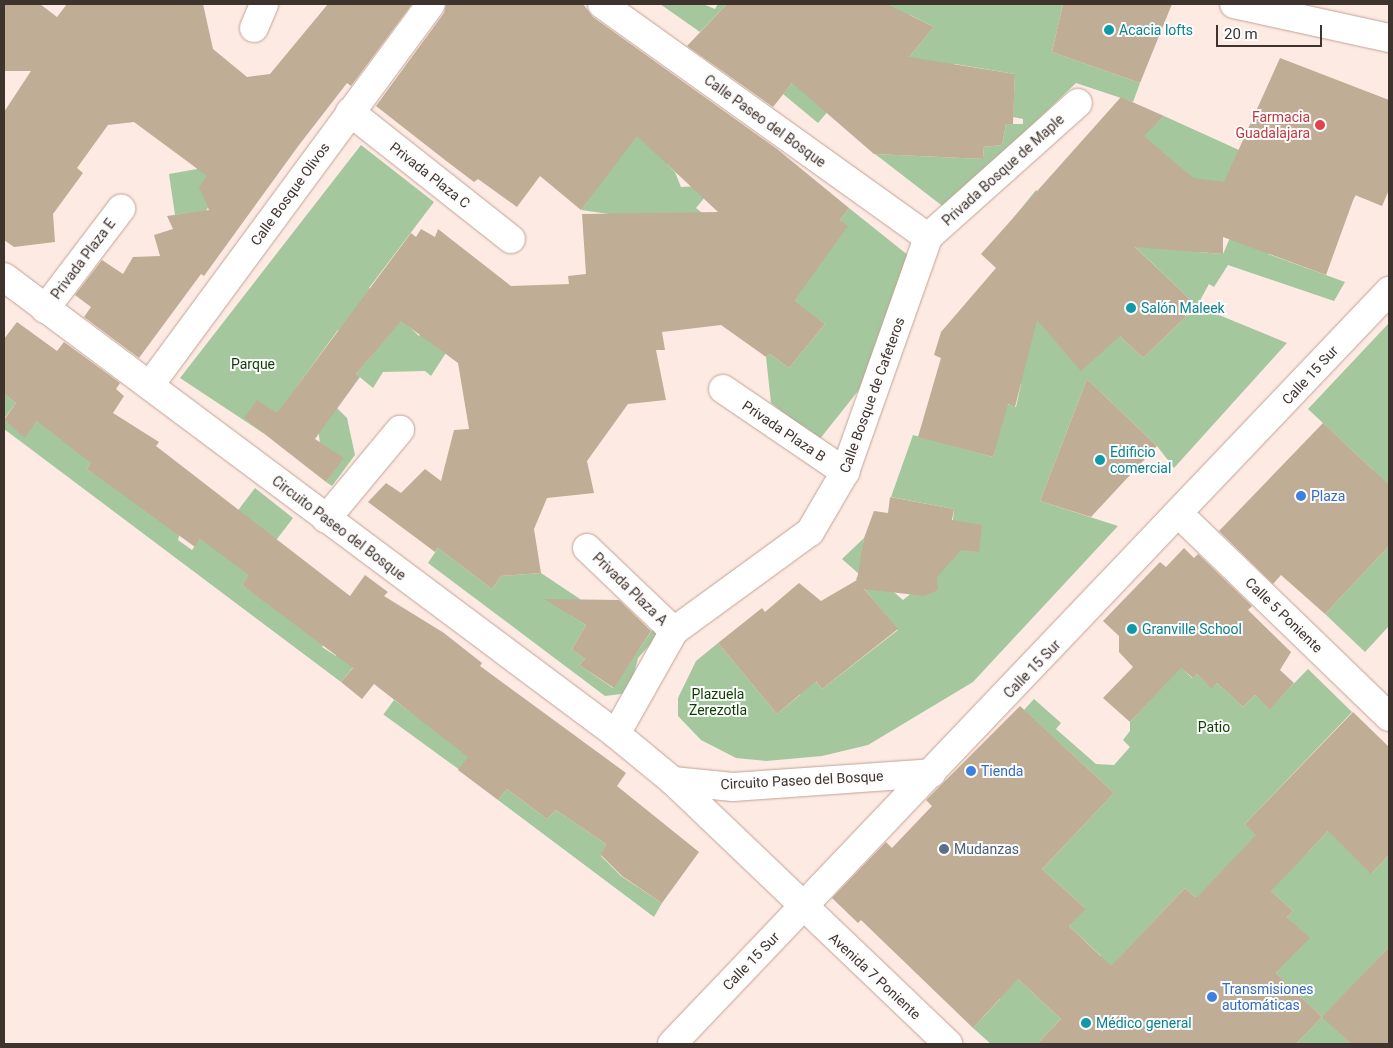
<!DOCTYPE html>
<html>
<head>
<meta charset="utf-8">
<style>
	body { margin:0 }
	#map { position:relative; width:1393px; height:1048px; overflow:hidden; background:#fdeae2; font-family:Roboto,sans-serif }
	div>[style] { position:absolute }
	[style*='--x'] { left:calc(var(--x)*1px); top:calc(var(--y)*1px); width:calc(var(--w)*1px); rotate:calc(var(--a)*1deg) }
	.green>* { inset:0; background:#a5c79e; transform-origin:0 0 }
	.building>* { inset:0; background:#bfad95 }
	.roads { filter:drop-shadow(0 0 1px #c0a396) drop-shadow(0 0 1px #c0a396) }
	.minor>* { height:28px; margin:-14px; padding:0 14px; transform-origin:14px; border-radius:14px; background:#fff }
	.dots>* { width:14px; height:14px; translate:-50% -50%; box-sizing:border-box; border:2px solid #fcfcfc; border-radius:50% }
	span { translate:-50% -50%; white-space:nowrap; text-align:center; line-height:1.15; -webkit-text-stroke:4px #fcfcfc; paint-order:stroke }
	.culture-label { font-size:14px; color:#0d838f }
	.left { translate:0 -50%; text-align:left }
	.health-label { font-size:14px; color:#be3a42 }
	.right { translate:-100% -50%; text-align:right }
	.street-label { font-size:14px; color:#3f332e }
	.park-label { font-size:14px; color:#0e3d03 }
	.shop-label { font-size:14px; color:#366cbe }
	.service-label { font-size:14px; color:#4e5e75 }
	.frame { position:absolute; inset:0; border:5px solid #3f332e; pointer-events:none }
	.scale { position:absolute; left:1216px; top:25px; width:106px; height:22px; box-sizing:border-box; border:2px solid #3f332e; border-top:0; padding-left:6px; font-size:15px; line-height:18px; white-space:nowrap; color:#3f332e; -webkit-text-stroke:4px #fcfcfc; paint-order:stroke }
</style>
</head>
<body>
<div id="map">
	<div class="green">
		<div style="clip-path:polygon(660px 4px,703px 4px,715px 9px,718px 4px,727px 4px,700px 32px)"></div>
		<div style="clip-path:polygon(858px 4px,1063px 4px,1052px 52px,1140px 83px,1133px 102px,1076px 83px,945px 208px,875px 154px,984px 159px,983px 147px,1002px 145px,1006px 124px,1023px 124px,1023px 119px,1013px 117px,1015px 74px,955px 64px,894px 75px,934px 27px,910px 15px,818px 123px,783px 94px)"></div>
		<div style="clip-path:polygon(657px 104px,691px 130px,667px 164px,675px 172px,681px 187px,715px 185px,696px 208px,731px 236px,847px 226px,840px 220px,849px 208px,914px 260px,878px 366px,819px 440px,771px 403px,766px 357px,770px 354px,789px 368px,825px 324px,741px 265px,609px 214px,581px 210px)"></div>
		<div style="clip-path:polygon(evenodd,1164px 116px,1239px 150px,1356px 195px,1353px 200px,1268px 254px,1345px 282px,1334px 301px,1228px 265px,1214px 287px,1209px 284px,1197px 306px,1287px 343px,1174px 468px,1157px 446px,1087px 379px,1040px 501px,1118px 526px,973px 682px,868px 745px,822px 756px,766px 761px,736px 758px,701px 740px,678px 716px,678px 698px,696px 661px,718px 643px,777px 714px,800px 695px,805px 667px,822px 689px,898px 630px,856px 579px,859px 574px,842px 559px,864px 538px,861px 564px,903px 600px,949px 563px,954px 509px,891px 497px,913px 435px,993px 457px,1004px 403px,1016px 407px,1021px 384px,1013px 379px,1016px 353px,1007px 226px,1036px 190px,1093px 242px,1133px 145px,1164px 116px,1235px 226px,1223px 254px,1198px 252px,1235px 226px,1164px 116px,1130px 242px,1197px 306px,1143px 358px,1094px 311px,1130px 242px)"></div>
		<div style="clip-path:polygon(204px 123px,211px 202px,206px 211px,175px 215px,169px 174px,197px 169px)"></div>
		<div style="clip-path:polygon(361px 145px,434px 202px,369px 288px,419px 336px,429px 322px,453px 342px,431px 376px,425px 371px,383px 372px,373px 388px,356px 374px,371px 356px,338px 330px,263px 433px,180px 378px)"></div>
		<div style="clip-path:polygon(1389px 323px,1389px 519px,1377px 532px,1373px 470px,1308px 409px)"></div>
		<div style="clip-path:polygon(4px 394px,16px 403px,4px 419px)"></div>
		<div style="clip-path:polygon(48px 406px,91px 463px,87px 469px,180px 533px,178px 540px,192px 550px,200px 539px,211px 546px,255px 488px,293px 518px,242px 585px,325px 643px,322px 647px,336px 656px,338px 652px,355px 665px,341px 682px,4px 429px,4px 420px,25px 437px)"></div>
		<div style="clip-path:polygon(337px 408px,347px 418px,355px 455px,332px 486px,326px 482px,343px 458px,320px 443px,318px 429px)"></div>
		<div style="clip-path:polygon(1389px 546px,1389px 626px,1365px 652px,1325px 614px)"></div>
		<div style="clip-path:polygon(438px 548px,492px 589px,501px 576px,541px 573px,580px 599px,570px 615px,586px 625px,572px 649px,585px 659px,579px 665px,613px 688px,656px 624px,657px 637px,638px 658px,629px 693px,605px 696px,428px 563px)"></div>
		<div style="clip-path:polygon(evenodd,1175px 662px,1192px 678px,1197px 674px,1212px 688px,1217px 683px,1243px 707px,1255px 695px,1270px 708px,1308px 669px,1352px 712px,1245px 824px,1307px 853px,1377px 780px,1372px 873px,1389px 855px,1389px 947px,1358px 980px,1389px 1009px,1389px 1038px,1383px 1044px,1367px 1044px,1375px 1035px,1323px 1017px,1351px 1044px,1296px 1044px,1322px 1017px,1276px 973px,1309px 938px,1287px 917px,1293px 911px,1271px 891px,1268px 894px,1224px 869px,1200px 894px,1232px 932px,1125px 1044px,1096px 1044px,1112px 1028px,1089px 969px,1101px 956px,1069px 926px,1085px 908px,1042px 869px,1114px 793px,1024px 710px,1034px 699px,1061px 723px,1056px 729px,1096px 764px,1114px 765px,1130px 747px,1123px 740px,1130px 731px,1130px 722px,1172px 677px,1175px 662px,1185px 888px,1195px 897px,1187px 906px,1150px 991px,1117px 960px,1185px 888px)"></div>
		<div style="left:394px;top:700px;width:94px;height:18px;rotate:36deg"></div>
		<div style="clip-path:polygon(507px 789px,547px 819px,556px 810px,606px 844px,601px 856px,621px 876px,662px 903px,654px 917px,498px 800px)"></div>
		<div style="clip-path:polygon(1001px 933px,1018px 979px,1061px 1019px,1037px 1044px,991px 1044px,973px 1028px,1000px 999px,991px 990px)"></div>
	</div>
	<div class="building">
		<div style="clip-path:polygon(4px 4px,40px 4px,57px 17px,67px 4px,203px 4px,213px 49px,247px 77px,270px 74px,328px 4px,412px 4px,351px 86px,347px 83px,299px 145px,204px 276px,201px 274px,139px 358px,84px 317px,91px 307px,75px 295px,102px 260px,123px 274px,133px 257px,160px 256px,154px 235px,173px 229px,167px 216px,209px 210px,199px 187px,207px 176px,134px 122px,108px 125px,77px 168px,83px 173px,53px 214px,55px 242px,14px 247px,4px 240px,4px 112px,31px 71px,4px 71px)"></div>
		<div style="clip-path:polygon(446px 4px,583px 4px,593px 17px,777px 149px,849px 208px,840px 220px,848px 226px,794px 301px,825px 324px,789px 368px,770px 354px,766px 357px,721px 325px,662px 332px,665px 350px,656px 350px,666px 400px,628px 404px,587px 461px,594px 493px,547px 498px,534px 529px,541px 573px,501px 576px,492px 589px,438px 548px,435px 552px,368px 502px,386px 483px,401px 493px,425px 469px,441px 481px,454px 430px,469px 429px,458px 363px,401px 321px,356px 374px,360px 377px,315px 439px,344px 458px,326px 482px,244px 418px,257px 400px,277px 413px,411px 233px,416px 237px,421px 229px,435px 237px,438px 229px,511px 286px,569px 284px,568px 276px,586px 274px,582px 214px,718px 212px,637px 136px,581px 210px,540px 176px,517px 207px,478px 179px,474px 182px,445px 160px,376px 106px,444px 13px)"></div>
		<div style="clip-path:polygon(727px 4px,887px 4px,934px 27px,909px 57px,1015px 74px,1013px 124px,1006px 124px,1002px 145px,983px 147px,984px 159px,874px 154px,792px 83px,773px 107px,687px 46px)"></div>
		<div style="clip-path:polygon(1063px 4px,1172px 4px,1140px 83px,1052px 52px)"></div>
		<div style="clip-path:polygon(1280px 58px,1389px 100px,1389px 190px,1382px 206px,1355px 195px,1326px 275px,1223px 237px,1223px 254px,1135px 247px,1197px 306px,1143px 358px,1120px 336px,1081px 371px,1037px 320px,1015px 407px,1008px 404px,993px 457px,918px 437px,941px 358px,934px 355px,941px 332px,996px 268px,981px 254px,1121px 97px,1164px 116px,1144px 136px,1193px 178px,1224px 182px)"></div>
		<div style="clip-path:polygon(17px 322px,57px 351px,64px 342px,120px 383px,116px 389px,124px 396px,113px 413px,159px 442px,156px 446px,350px 596px,365px 575px,388px 592px,384px 596px,444px 633px,482px 663px,480px 666px,626px 773px,617px 786px,699px 852px,662px 903px,622px 876px,601px 855px,606px 844px,556px 810px,547px 819px,507px 789px,498px 800px,458px 770px,468px 757px,374px 684px,362px 699px,341px 682px,353px 668px,242px 585px,249px 575px,200px 539px,195px 547px,87px 469px,91px 463px,37px 421px,25px 438px,4px 420px,16px 403px,4px 394px,4px 339px)"></div>
		<div style="clip-path:polygon(1087px 379px,1157px 446px,1091px 517px,1040px 501px)"></div>
		<div style="clip-path:polygon(1323px 423px,1389px 485px,1389px 546px,1325px 614px,1281px 575px,1273px 584px,1219px 531px)"></div>
		<div style="clip-path:polygon(890px 497px,954px 509px,952px 520px,982px 525px,979px 552px,961px 550px,937px 577px,938px 590px,924px 596px,864px 589px,898px 629px,822px 689px,816px 681px,777px 714px,718px 643px,762px 608px,765px 612px,799px 583px,821px 601px,857px 580px,864px 538px,874px 511px,888px 513px)"></div>
		<div style="clip-path:polygon(1184px 548px,1194px 558px,1198px 554px,1252px 606px,1248px 610px,1291px 652px,1280px 670px,1294px 683px,1270px 709px,1255px 695px,1243px 707px,1217px 683px,1212px 689px,1197px 674px,1193px 678px,1181px 668px,1130px 722px,1103px 698px,1133px 667px,1119px 652px,1119px 636px,1103px 621px,1160px 562px,1166px 567px)"></div>
		<div style="clip-path:polygon(544px 599px,619px 600px,651px 631px,614px 688px,579px 665px,585px 659px,572px 649px,586px 625px)"></div>
		<div style="clip-path:polygon(1020px 706px,1114px 793px,1042px 869px,1086px 909px,1069px 926px,1111px 966px,1185px 888px,1196px 898px,1256px 835px,1245px 824px,1353px 712px,1389px 747px,1389px 855px,1371px 874px,1328px 831px,1271px 891px,1293px 911px,1287px 917px,1310px 938px,1276px 973px,1322px 1017px,1296px 1044px,1037px 1044px,1061px 1019px,1018px 979px,973px 1028px,861px 920px,858px 923px,832px 898px,886px 842px,892px 848px,932px 806px,926px 800px)"></div>
		<div style="clip-path:polygon(1389px 947px,1389px 1044px,1351px 1044px,1322px 1017px)"></div>
	</div>
	<div class="roads">
		<div class="minor">
			<div style="--x:602;--y:4;--w:401;--a:35.6"></div>
			<div style="--x:1234;--y:4;--w:159;--a:12.4"></div>
			<div style="--x:254;--y:28;--w:26;--a:-67"></div>
			<div style="--x:350;--y:112;--w:205;--a:38.3"></div>
			<div style="--x:4;--y:277;--w:764;--a:36.75"></div>
			<div style="--x:616;--y:734;--w:74;--a:39.5"></div>
			<div style="--x:673;--y:781;--w:381;--a:43.7"></div>
			<div style="--x:45;--y:309;--w:126;--a:-52.8"></div>
			<div style="--x:150;--y:385;--w:473;--a:-53.6"></div>
			<div style="--x:723;--y:389;--w:148;--a:34.2"></div>
			<div style="--x:1179;--y:514;--w:292;--a:44"></div>
			<div style="--x:326;--y:519;--w:116;--a:-50.3"></div>
			<div style="--x:587;--y:548;--w:120;--a:43.7"></div>
			<div style="--x:616;--y:734;--w:118;--a:-60.6"></div>
			<div style="--x:674;--y:631;--w:168;--a:-36.1"></div>
			<div style="--x:810;--y:532;--w:69;--a:-59.7"></div>
			<div style="--x:845;--y:472;--w:249;--a:-70.5"></div>
			<div style="--x:928;--y:237;--w:201;--a:-41.8"></div>
			<div style="--x:673;--y:781;--w:60;--a:5.7"></div>
			<div style="--x:733;--y:787;--w:199;--a:-4"></div>
			<div style="--x:672;--y:1044;--w:1040;--a:-46.4"></div>
		</div>
	</div>
	<div class="dots">
		<div style="left:1109px;top:30px;background:#0f9aa8"></div>
		<div style="left:1320px;top:125px;background:#e0444e"></div>
		<div style="left:1131px;top:308px;background:#0f9aa8"></div>
		<div style="left:1100px;top:460px;background:#0f9aa8"></div>
		<div style="left:1301px;top:496px;background:#3f7fe0"></div>
		<div style="left:1132px;top:629px;background:#0f9aa8"></div>
		<div style="left:971px;top:771px;background:#3f7fe0"></div>
		<div style="left:944px;top:849px;background:#5c6f8a"></div>
		<div style="left:1212px;top:997px;background:#3f7fe0"></div>
		<div style="left:1086px;top:1023px;background:#0f9aa8"></div>
	</div>
	<div class="culture-label">
		<span class="left" style="left:1119px;top:30px">Acacia lofts</span>
		<span class="left" style="left:1141px;top:308px">Salón Maleek</span>
		<span class="left" style="left:1110px;top:460px">Edificio<br>comercial</span>
		<span class="left" style="left:1142px;top:629px">Granville School</span>
		<span class="left" style="left:1096px;top:1023px">Médico general</span>
	</div>
	<div class="health-label">
		<span class="right" style="left:1310px;top:125px">Farmacia<br>Guadalajara</span>
	</div>
	<div class="street-label">
		<span style="left:765px;top:121px;rotate:36deg">Calle Paseo del Bosque</span>
		<span style="left:1003px;top:170px;rotate:-42deg">Privada Bosque de Maple</span>
		<span style="left:430px;top:175px;rotate:38deg">Privada Plaza C</span>
		<span style="left:290px;top:194px;rotate:-54deg">Calle Bosque Olivos</span>
		<span style="left:83px;top:259px;rotate:-53deg">Privada Plaza E</span>
		<span style="left:1310px;top:375px;rotate:-47deg">Calle 15 Sur</span>
		<span style="left:872px;top:395px;rotate:-70deg">Calle Bosque de Cafeteros</span>
		<span style="left:784px;top:431px;rotate:34deg">Privada Plaza B</span>
		<span style="left:339px;top:528px;rotate:37deg">Circuito Paseo del Bosque</span>
		<span style="left:630px;top:589px;rotate:44deg">Privada Plaza A</span>
		<span style="left:1284px;top:615px;rotate:44deg">Calle 5 Poniente</span>
		<span style="left:1032px;top:669px;rotate:-46deg">Calle 15 Sur</span>
		<span style="left:802px;top:780px;rotate:-3deg">Circuito Paseo del Bosque</span>
		<span style="left:751px;top:961px;rotate:-46deg">Calle 15 Sur</span>
		<span style="left:875px;top:976px;rotate:43deg">Avenida 7 Poniente</span>
	</div>
	<div class="park-label">
		<span style="left:253px;top:364px">Parque</span>
		<span style="left:718px;top:702px">Plazuela<br>Zerezotla</span>
		<span style="left:1214px;top:727px">Patio</span>
	</div>
	<div class="shop-label">
		<span class="left" style="left:1311px;top:496px">Plaza</span>
		<span class="left" style="left:981px;top:771px">Tienda</span>
		<span class="left" style="left:1222px;top:997px">Transmisiones<br>automáticas</span>
	</div>
	<div class="service-label">
		<span class="left" style="left:954px;top:849px">Mudanzas</span>
	</div>
	<div class="frame"></div>
	<div class="scale">20 m</div>
</div>
</body>
</html>
